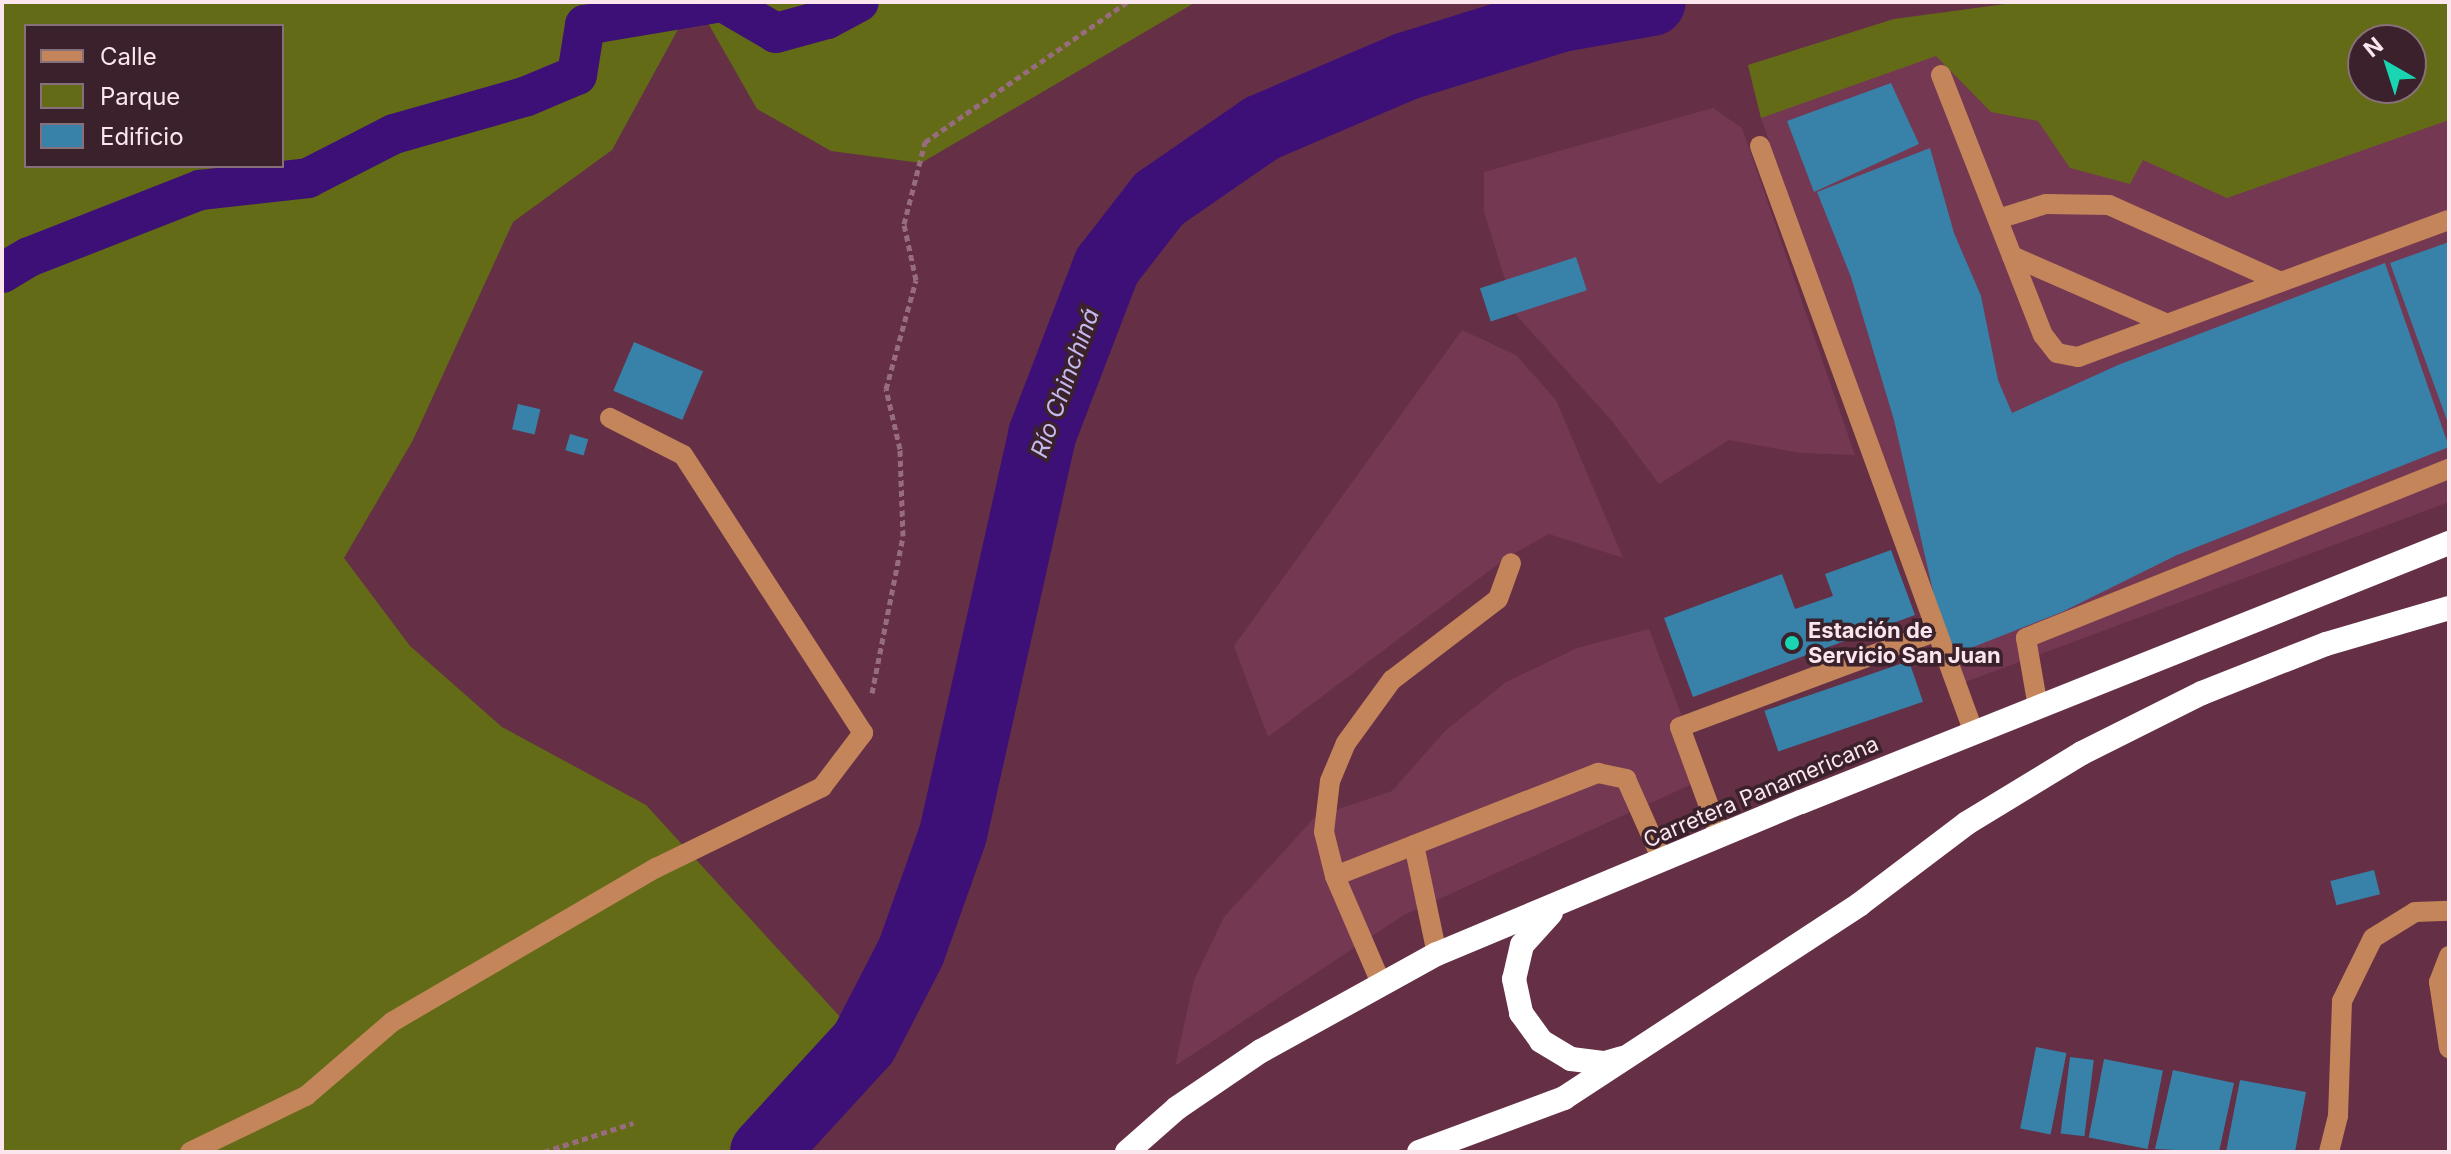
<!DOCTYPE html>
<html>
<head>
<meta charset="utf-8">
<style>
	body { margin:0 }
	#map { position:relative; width:2451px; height:1154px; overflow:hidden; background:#652f46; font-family:Inter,sans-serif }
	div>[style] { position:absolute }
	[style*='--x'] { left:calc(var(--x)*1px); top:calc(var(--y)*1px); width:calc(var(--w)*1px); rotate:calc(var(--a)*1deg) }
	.built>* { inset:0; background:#753852 }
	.green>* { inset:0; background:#636b17 }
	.canal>* { height:40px; margin:-20px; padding:0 20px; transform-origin:20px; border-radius:20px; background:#3c1077 }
	.river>* { height:68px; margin:-34px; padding:0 34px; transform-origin:34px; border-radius:34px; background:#3c1077 }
	.building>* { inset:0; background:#3881a8; transform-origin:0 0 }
	.path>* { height:5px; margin-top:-2.5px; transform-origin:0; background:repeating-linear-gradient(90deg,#976c7e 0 6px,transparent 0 10px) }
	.minor>* { height:20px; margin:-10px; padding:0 10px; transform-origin:10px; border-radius:10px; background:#c38559 }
	.highway>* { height:24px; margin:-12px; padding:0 12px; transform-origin:12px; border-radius:12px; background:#fff }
	.dots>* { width:22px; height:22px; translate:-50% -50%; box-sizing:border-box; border:4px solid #3a212b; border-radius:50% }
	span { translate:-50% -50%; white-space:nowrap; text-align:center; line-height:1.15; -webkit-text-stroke:7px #3a212b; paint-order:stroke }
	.poi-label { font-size:22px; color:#fbe6ed; font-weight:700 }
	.left { translate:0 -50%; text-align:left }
	.street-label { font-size:22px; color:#fbe6ed }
	.water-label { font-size:24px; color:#c4b9ed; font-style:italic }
	.frame { position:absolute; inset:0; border:4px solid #fbe6ed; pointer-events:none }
	.legend { position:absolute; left:24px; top:24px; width:260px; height:144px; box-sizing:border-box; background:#3a212b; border:2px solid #877079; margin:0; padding:10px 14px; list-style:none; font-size:24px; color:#fbe6ed }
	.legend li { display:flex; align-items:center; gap:16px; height:40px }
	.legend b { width:40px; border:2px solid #877079 }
	.north { position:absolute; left:2347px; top:24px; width:80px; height:80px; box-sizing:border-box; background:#3a212b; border:2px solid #877079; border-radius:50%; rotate:321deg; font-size:22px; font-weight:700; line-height:32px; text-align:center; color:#fbe6ed }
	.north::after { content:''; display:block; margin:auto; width:28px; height:36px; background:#19d5b2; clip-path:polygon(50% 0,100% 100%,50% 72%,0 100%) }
</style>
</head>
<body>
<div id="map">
	<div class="built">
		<div style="clip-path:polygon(1894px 19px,2173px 118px,2363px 88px,2411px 88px,2449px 61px,2449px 502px,1960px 684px,1761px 118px,1748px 65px)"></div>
		<div style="clip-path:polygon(1713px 108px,1742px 128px,1855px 455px,1800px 453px,1729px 440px,1659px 484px,1612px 421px,1516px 315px,1484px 212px,1484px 172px)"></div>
		<div style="clip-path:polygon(1462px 330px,1516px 355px,1556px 400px,1623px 558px,1549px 534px,1509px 556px,1268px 737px,1234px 646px)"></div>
		<div style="clip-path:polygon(1649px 629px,1698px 759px,1690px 785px,1404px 915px,1175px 1066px,1194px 980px,1224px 917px,1315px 817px,1392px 791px,1445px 731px,1506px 682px,1577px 648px)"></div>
	</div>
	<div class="green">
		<div style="clip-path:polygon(evenodd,2px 2px,693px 2px,612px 150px,513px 222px,413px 440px,344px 558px,410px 646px,502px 727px,646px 805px,864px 1043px,764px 1152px,2px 1152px,2px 2px,26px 26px,282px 26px,282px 166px,26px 166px,26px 26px)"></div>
		<div style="clip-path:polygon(696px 2px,1196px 2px,921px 163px,831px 151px,757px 109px)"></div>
		<div style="clip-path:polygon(evenodd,2020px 2px,2449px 2px,2449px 120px,2227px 198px,2143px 160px,2130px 184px,2070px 168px,2038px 121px,1991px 112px,1936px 56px,1761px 118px,1748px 65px,1894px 19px,2020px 2px,2363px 40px,2411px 40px,2411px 88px,2363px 88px,2363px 40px)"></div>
	</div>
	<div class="canal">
		<div style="--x:2;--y:273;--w:31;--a:-31"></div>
		<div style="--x:29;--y:257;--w:184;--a:-21.4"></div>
		<div style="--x:200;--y:190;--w:109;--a:-6.3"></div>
		<div style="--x:308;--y:178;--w:97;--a:-27.1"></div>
		<div style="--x:394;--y:134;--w:138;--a:-15.9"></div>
		<div style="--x:527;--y:96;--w:54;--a:-22.8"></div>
		<div style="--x:577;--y:75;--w:51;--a:-80.9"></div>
		<div style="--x:585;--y:25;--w:140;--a:-9.5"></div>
		<div style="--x:723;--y:2;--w:61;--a:30.3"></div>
		<div style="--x:776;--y:33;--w:53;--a:-15.4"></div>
		<div style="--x:827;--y:19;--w:36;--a:-28"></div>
	</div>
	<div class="river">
		<div style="--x:764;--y:1152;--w:148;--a:-47.5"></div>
		<div style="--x:864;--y:1043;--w:102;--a:-62.7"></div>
		<div style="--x:911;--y:952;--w:125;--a:-70.4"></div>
		<div style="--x:953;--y:834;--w:409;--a:-77.4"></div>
		<div style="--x:1042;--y:435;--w:181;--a:-69"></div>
		<div style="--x:1107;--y:266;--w:85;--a:-52.2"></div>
		<div style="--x:1159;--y:199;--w:125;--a:-34.6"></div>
		<div style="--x:1262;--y:128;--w:158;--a:-23.2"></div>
		<div style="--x:1407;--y:66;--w:161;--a:-17.3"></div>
		<div style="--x:1561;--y:18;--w:92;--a:-10"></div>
	</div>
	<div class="building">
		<div style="clip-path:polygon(1891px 83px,1919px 144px,1814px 192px,1787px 121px)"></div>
		<div style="clip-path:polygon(1930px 148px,1954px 233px,1981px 296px,1998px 380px,2012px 413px,2118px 365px,2385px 263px,2449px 447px,2177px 555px,2062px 612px,1948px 657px,1894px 420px,1851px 277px,1817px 192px)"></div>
		<div style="clip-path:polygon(2449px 242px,2449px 426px,2390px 263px)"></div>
		<div style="left:1576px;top:257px;width:35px;height:101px;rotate:72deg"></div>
		<div style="left:634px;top:342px;width:75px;height:53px;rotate:23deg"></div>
		<div style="left:518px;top:404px;width:23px;height:26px;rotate:13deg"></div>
		<div style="left:570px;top:434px;width:19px;height:17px;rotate:16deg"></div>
		<div style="clip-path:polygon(1891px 550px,1915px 615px,1693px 697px,1664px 618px,1782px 574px,1795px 609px,1833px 596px,1825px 574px)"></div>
		<div style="left:1909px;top:661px;width:43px;height:153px;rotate:71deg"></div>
		<div style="left:2374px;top:870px;width:25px;height:45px;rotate:76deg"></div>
		<div style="left:2036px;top:1047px;width:31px;height:83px;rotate:11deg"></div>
		<div style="left:2070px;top:1057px;width:24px;height:77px;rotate:7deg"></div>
		<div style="left:2104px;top:1059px;width:60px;height:80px;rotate:11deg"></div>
		<div style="clip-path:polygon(2173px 1070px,2234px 1083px,2219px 1152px,2155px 1149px)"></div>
		<div style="clip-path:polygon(2240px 1080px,2306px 1092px,2295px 1152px,2226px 1152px)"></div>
	</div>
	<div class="path">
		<div style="--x:872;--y:693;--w:160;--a:-78.8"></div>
		<div style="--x:903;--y:536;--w:87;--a:-92"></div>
		<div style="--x:900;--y:449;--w:62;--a:-103.1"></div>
		<div style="--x:886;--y:389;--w:113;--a:-74.6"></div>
		<div style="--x:916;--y:280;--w:57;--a:-102.1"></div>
		<div style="--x:904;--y:224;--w:85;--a:-75.6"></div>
		<div style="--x:925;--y:142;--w:246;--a:-34.7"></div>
		<div style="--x:544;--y:1152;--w:94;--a:-18"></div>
	</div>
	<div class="minor">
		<div style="--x:1941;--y:75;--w:279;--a:68.6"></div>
		<div style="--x:2043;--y:335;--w:23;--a:52"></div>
		<div style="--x:2057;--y:353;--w:21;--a:11"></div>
		<div style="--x:2078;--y:357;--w:395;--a:-20.3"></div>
		<div style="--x:1760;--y:146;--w:625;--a:69.97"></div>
		<div style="--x:1998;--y:219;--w:50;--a:-17.4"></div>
		<div style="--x:2046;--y:204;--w:63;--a:0.9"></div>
		<div style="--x:2109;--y:205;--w:188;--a:24.1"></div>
		<div style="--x:2012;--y:256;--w:170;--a:23.6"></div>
		<div style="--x:2038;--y:707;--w:70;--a:-99.9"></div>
		<div style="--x:2026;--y:638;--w:456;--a:-21.8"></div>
		<div style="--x:1720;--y:836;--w:116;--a:-110.2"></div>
		<div style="--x:1680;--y:727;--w:274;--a:-20.5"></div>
		<div style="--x:1335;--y:876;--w:85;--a:-21.4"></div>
		<div style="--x:1437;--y:954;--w:111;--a:-101.9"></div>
		<div style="--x:1414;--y:845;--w:198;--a:-21.4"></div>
		<div style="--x:1598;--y:773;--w:29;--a:12"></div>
		<div style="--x:1626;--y:779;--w:89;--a:66"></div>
		<div style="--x:2449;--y:956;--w:28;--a:111"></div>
		<div style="--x:2439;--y:982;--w:67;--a:81.4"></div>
		<div style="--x:1381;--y:983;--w:116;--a:-113.3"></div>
		<div style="--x:1335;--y:876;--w:45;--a:-104"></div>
		<div style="--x:1324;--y:832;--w:51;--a:-83.3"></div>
		<div style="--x:1330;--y:781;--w:41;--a:-67.2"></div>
		<div style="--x:1346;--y:743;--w:78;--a:-53.9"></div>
		<div style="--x:1392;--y:680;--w:133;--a:-37.4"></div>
		<div style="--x:1498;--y:599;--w:38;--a:-70"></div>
		<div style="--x:190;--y:1152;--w:129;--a:-25.8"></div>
		<div style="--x:306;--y:1096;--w:113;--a:-40.7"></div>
		<div style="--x:392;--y:1022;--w:306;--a:-30.3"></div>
		<div style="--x:656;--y:868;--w:185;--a:-26"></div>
		<div style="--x:822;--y:787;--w:68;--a:-52.8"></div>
		<div style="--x:863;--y:733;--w:331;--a:-122.9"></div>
		<div style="--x:683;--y:455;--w:82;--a:-153.1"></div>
		<div style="--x:2329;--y:1152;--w:37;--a:-76"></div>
		<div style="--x:2338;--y:1116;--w:115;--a:-88"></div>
		<div style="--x:2342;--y:1001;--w:70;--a:-63.8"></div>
		<div style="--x:2373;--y:938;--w:49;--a:-31.8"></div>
		<div style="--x:2415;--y:912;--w:34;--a:-2"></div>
	</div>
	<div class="highway">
		<div style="--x:1551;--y:913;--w:43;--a:132.2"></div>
		<div style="--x:1522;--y:945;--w:35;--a:103"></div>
		<div style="--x:1514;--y:979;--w:35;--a:78"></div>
		<div style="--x:1521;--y:1013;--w:34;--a:54"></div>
		<div style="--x:1541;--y:1041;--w:35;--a:31"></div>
		<div style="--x:1571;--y:1059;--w:34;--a:7"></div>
		<div style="--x:1605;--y:1063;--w:18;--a:-16"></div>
		<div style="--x:1127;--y:1152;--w:67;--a:-41.3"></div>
		<div style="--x:1177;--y:1108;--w:102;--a:-34.2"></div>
		<div style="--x:1261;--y:1051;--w:201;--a:-28.9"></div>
		<div style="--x:1437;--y:954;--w:394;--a:-22.7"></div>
		<div style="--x:1801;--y:802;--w:698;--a:-21.79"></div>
		<div style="--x:1419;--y:1152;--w:155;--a:-20.4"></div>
		<div style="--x:1564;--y:1098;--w:354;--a:-33.2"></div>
		<div style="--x:1860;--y:904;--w:134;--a:-37.1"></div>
		<div style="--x:1967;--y:823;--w:135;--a:-31.3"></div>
		<div style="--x:2082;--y:753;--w:134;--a:-26.6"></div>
		<div style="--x:2202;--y:693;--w:133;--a:-21.6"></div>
		<div style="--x:2326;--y:644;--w:128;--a:-16.3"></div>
	</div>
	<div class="dots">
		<div style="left:1792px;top:643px;background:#19d5b2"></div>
	</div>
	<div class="poi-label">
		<span class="left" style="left:1808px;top:643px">Estación de<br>Servicio San Juan</span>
	</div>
	<div class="street-label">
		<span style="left:1761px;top:792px;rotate:-23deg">Carretera Panamericana</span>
	</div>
	<div class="water-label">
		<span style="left:1065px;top:383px;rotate:-70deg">Río Chinchiná</span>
	</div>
	<div class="frame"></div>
	<ul class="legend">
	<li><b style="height:10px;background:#c38559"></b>Calle</li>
	<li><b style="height:22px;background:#636b17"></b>Parque</li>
	<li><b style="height:22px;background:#3881a8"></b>Edificio</li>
	</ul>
	<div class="north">N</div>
</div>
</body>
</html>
